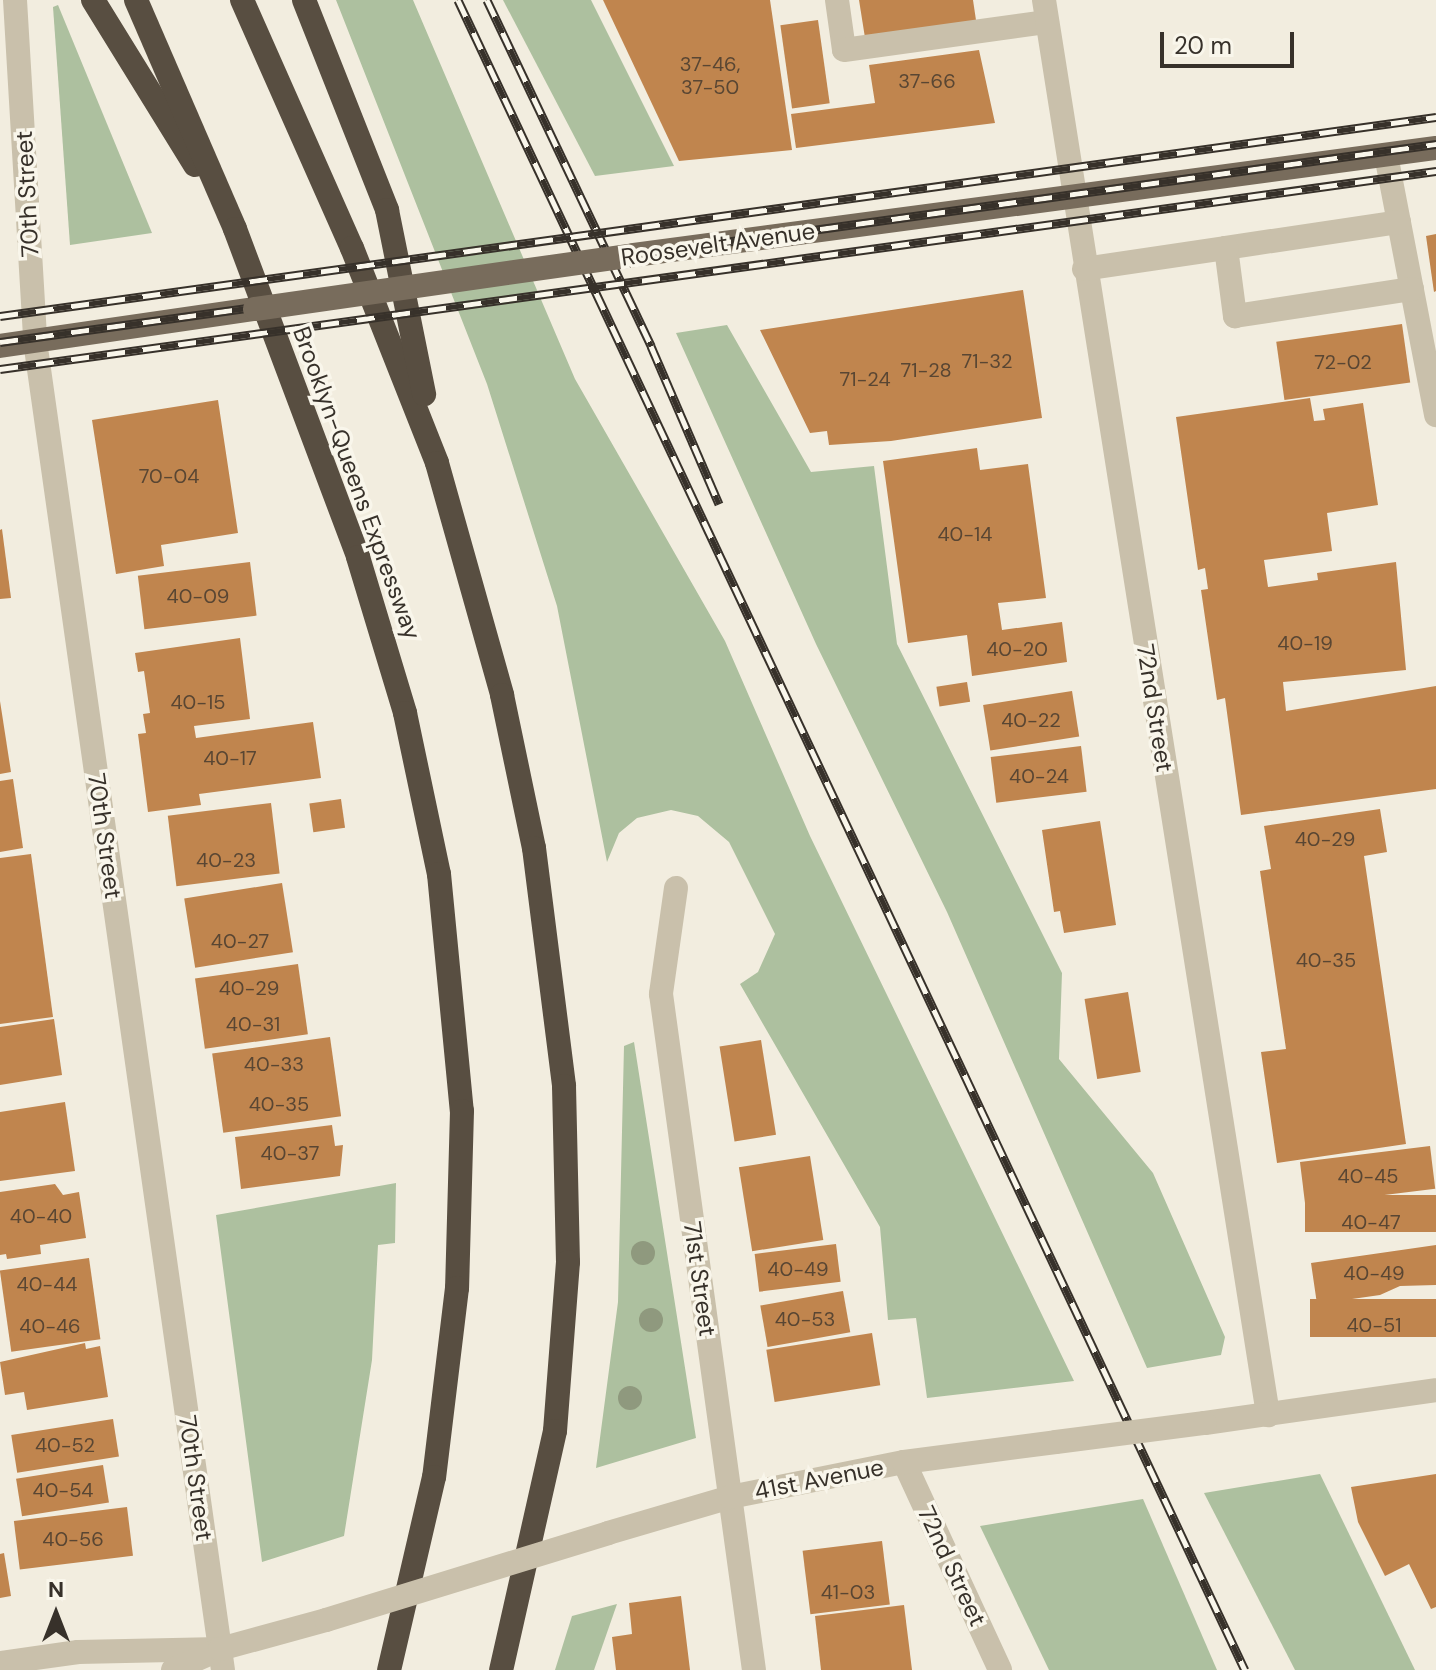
<!DOCTYPE html>
<html>
<head>
<meta charset="utf-8">
<style>
	body { margin:0 }
	#map { position:relative; width:1436px; height:1670px; overflow:hidden; background:#f2eddf; font-family:"DM Sans",sans-serif }
	div>[style] { position:absolute }
	[style*='--x'] { left:calc(var(--x)*1px); top:calc(var(--y)*1px); width:calc(var(--w)*1px); rotate:calc(var(--a)*1deg) }
	.green>* { inset:0; background:#adc09f }
	.building>* { inset:0; background:#c0854e; transform-origin:0 0 }
	.minor>* { height:24px; margin:-12px; padding:0 12px; transform-origin:12px; border-radius:12px; background:#c9c0ab }
	.major>* { height:24px; margin:-12px; padding:0 12px; transform-origin:12px; border-radius:12px; background:#786c5c }
	.highway>* { height:24px; margin:-12px; padding:0 12px; transform-origin:12px; border-radius:12px; background:#584e41 }
	.rail>* { height:9px; margin-top:-4.5px; transform-origin:0; background:repeating-linear-gradient(90deg,#f9f6eb 0 18px,#37312a 0 36px); box-sizing:border-box; border-block:2px solid #37312a }
	.minor-bridge>* { height:24px; margin:-12px; padding:0 12px; transform-origin:12px; border-radius:12px; background:#c9c0ab }
	.major-bridge>* { height:24px; margin:-12px; padding:0 12px; transform-origin:12px; border-radius:12px; background:#786c5c }
	.trees>* { width:24px; height:24px; margin:-12px; border-radius:50%; background:#8f997e }
	span { translate:-50% -50%; white-space:nowrap; text-align:center; line-height:1.15; -webkit-text-stroke:7px #f9f6eb; paint-order:stroke }
	.number-label { font-size:20px; color:#594633 }
	.number-label span { -webkit-text-stroke-width:0 }
	.street-label { font-size:24px; color:#37312a }
	.north { position:absolute; left:16px; top:1574px; width:80px; height:80px; -webkit-text-stroke:6px #f9f6eb; paint-order:stroke; rotate:0deg; font-size:22px; font-weight:700; line-height:32px; text-align:center; color:#37312a }
	.north::after { content:''; display:block; margin:auto; width:28px; height:36px; background:#37312a; clip-path:polygon(50% 0,100% 100%,50% 72%,0 100%) }
	.scale { position:absolute; left:1160px; top:32px; width:134px; height:36px; box-sizing:border-box; border:4px solid #37312a; border-top:0; padding-left:10px; font-size:24px; line-height:28px; white-space:nowrap; color:#37312a; -webkit-text-stroke:6px #f9f6eb; paint-order:stroke }
</style>
</head>
<body>
<div id="map">
	<div class="green">
		<div style="clip-path:polygon(336px 0,413px 0,575px 379px,725px 641px,810px 836px,1074px 1381px,927px 1398px,916px 1318px,888px 1320px,880px 1227px,740px 984px,758px 972px,775px 934px,729px 842px,698px 816px,671px 810px,637px 818px,619px 833px,607px 862px,557px 606px,487px 384px)"></div>
		<div style="clip-path:polygon(503px 0,591px 0,674px 166px,595px 176px)"></div>
		<div style="clip-path:polygon(58px 5px,152px 233px,70px 245px,53px 7px)"></div>
		<div style="clip-path:polygon(727px 325px,811px 472px,874px 466px,897px 644px,1062px 973px,1059px 1059px,1153px 1173px,1225px 1337px,1221px 1355px,1147px 1368px,947px 912px,816px 644px,676px 333px)"></div>
		<div style="clip-path:polygon(634px 1042px,696px 1438px,596px 1468px,618px 1302px,624px 1046px)"></div>
		<div style="clip-path:polygon(396px 1183px,395px 1243px,378px 1245px,372px 1360px,344px 1536px,262px 1562px,216px 1215px)"></div>
		<div style="clip-path:polygon(1320px 1474px,1415px 1670px,1295px 1670px,1204px 1493px)"></div>
		<div style="clip-path:polygon(1143px 1499px,1217px 1670px,1049px 1670px,980px 1526px)"></div>
		<div style="clip-path:polygon(617px 1604px,594px 1670px,555px 1670px,572px 1616px)"></div>
	</div>
	<div class="building">
		<div style="clip-path:polygon(603px 0,770px 0,792px 150px,679px 161px)"></div>
		<div style="clip-path:polygon(859px 0,973px 0,977px 27px,866px 44px)"></div>
		<div style="left:818px;top:20px;width:84px;height:38px;rotate:82deg"></div>
		<div style="clip-path:polygon(979px 50px,995px 123px,796px 148px,791px 114px,875px 103px,869px 65px)"></div>
		<div style="clip-path:polygon(1436px 234px,1436px 291px,1434px 292px,1426px 236px)"></div>
		<div style="clip-path:polygon(1023px 290px,1042px 418px,891px 441px,829px 445px,827px 431px,810px 433px,760px 330px)"></div>
		<div style="left:1402px;top:324px;width:59px;height:127px;rotate:82deg"></div>
		<div style="clip-path:polygon(1310px 398px,1314px 421px,1325px 420px,1323px 409px,1363px 403px,1378px 505px,1327px 513px,1332px 551px,1264px 560px,1268px 587px,1318px 580px,1317px 573px,1396px 562px,1406px 670px,1283px 682px,1286px 711px,1436px 686px,1436px 789px,1241px 815px,1225px 698px,1217px 700px,1201px 590px,1208px 589px,1205px 568px,1198px 570px,1176px 417px)"></div>
		<div style="clip-path:polygon(218px 400px,238px 533px,161px 545px,164px 566px,116px 574px,92px 420px)"></div>
		<div style="clip-path:polygon(977px 448px,980px 470px,1028px 464px,1046px 598px,998px 603px,1002px 630px,1062px 622px,1067px 662px,972px 676px,967px 635px,908px 643px,883px 461px)"></div>
		<div style="clip-path:polygon(2px 529px,11px 598px,0 599px,0 530px)"></div>
		<div style="left:250px;top:562px;width:54px;height:113px;rotate:83deg"></div>
		<div style="clip-path:polygon(240px 638px,250px 719px,194px 726px,196px 738px,313px 722px,321px 778px,199px 794px,201px 805px,148px 812px,138px 734px,146px 733px,143px 714px,150px 713px,144px 671px,138px 672px,135px 653px)"></div>
		<div style="left:967px;top:682px;width:20px;height:31px;rotate:81deg"></div>
		<div style="left:1072px;top:691px;width:46px;height:90px;rotate:81deg"></div>
		<div style="clip-path:polygon(0 701px,11px 772px,0 774px)"></div>
		<div style="left:1081px;top:746px;width:46px;height:91px;rotate:83deg"></div>
		<div style="clip-path:polygon(13px 779px,23px 848px,0 852px,0 781px)"></div>
		<div style="left:341px;top:799px;width:29px;height:32px;rotate:82deg"></div>
		<div style="left:271px;top:803px;width:71px;height:104px;rotate:83deg"></div>
		<div style="clip-path:polygon(1380px 809px,1387px 852px,1364px 856px,1406px 1144px,1277px 1163px,1261px 1052px,1286px 1049px,1260px 871px,1271px 869px,1264px 826px)"></div>
		<div style="clip-path:polygon(1100px 821px,1116px 925px,1064px 933px,1060px 911px,1054px 912px,1042px 830px)"></div>
		<div style="clip-path:polygon(31px 854px,53px 1017px,0 1024px,0 858px)"></div>
		<div style="left:282px;top:883px;width:70px;height:99px;rotate:81deg"></div>
		<div style="left:298px;top:964px;width:71px;height:104px;rotate:82deg"></div>
		<div style="left:1128px;top:992px;width:81px;height:44px;rotate:81deg"></div>
		<div style="clip-path:polygon(54px 1019px,62px 1075px,0 1085px,0 1027px)"></div>
		<div style="left:330px;top:1037px;width:80px;height:119px;rotate:82deg"></div>
		<div style="left:761px;top:1040px;width:96px;height:42px;rotate:81deg"></div>
		<div style="clip-path:polygon(65px 1102px,75px 1171px,0 1181px,0 1112px)"></div>
		<div style="clip-path:polygon(332px 1125px,335px 1146px,343px 1145px,340px 1176px,241px 1189px,235px 1137px)"></div>
		<div style="left:1430px;top:1146px;width:43px;height:131px;rotate:83deg"></div>
		<div style="left:810px;top:1156px;width:85px;height:72px;rotate:81deg"></div>
		<div style="clip-path:polygon(55px 1184px,63px 1195px,79px 1192px,86px 1238px,40px 1245px,41px 1254px,7px 1259px,6px 1254px,0 1255px,0 1192px)"></div>
		<div style="left:1436px;top:1195px;width:37px;height:131px;rotate:90deg"></div>
		<div style="left:836px;top:1244px;width:38px;height:82px;rotate:83deg"></div>
		<div style="clip-path:polygon(1436px 1245px,1436px 1285px,1400px 1286px,1380px 1295px,1317px 1304px,1311px 1263px)"></div>
		<div style="left:89px;top:1258px;width:82px;height:90px;rotate:82deg"></div>
		<div style="left:843px;top:1291px;width:42px;height:84px;rotate:80deg"></div>
		<div style="left:1436px;top:1299px;width:38px;height:126px;rotate:90deg"></div>
		<div style="left:872px;top:1333px;width:53px;height:107px;rotate:81deg"></div>
		<div style="clip-path:polygon(85px 1343px,86px 1349px,100px 1346px,108px 1397px,27px 1410px,24px 1392px,5px 1395px,0 1362px)"></div>
		<div style="left:113px;top:1419px;width:38px;height:103px;rotate:81deg"></div>
		<div style="left:103px;top:1465px;width:38px;height:88px;rotate:81deg"></div>
		<div style="clip-path:polygon(1436px 1474px,1436px 1607px,1431px 1609px,1409px 1564px,1385px 1576px,1358px 1522px,1351px 1487px)"></div>
		<div style="left:127px;top:1507px;width:49px;height:114px;rotate:83deg"></div>
		<div style="left:882px;top:1541px;width:64px;height:80px;rotate:83deg"></div>
		<div style="clip-path:polygon(4px 1553px,11px 1596px,0 1598px,0 1554px)"></div>
		<div style="clip-path:polygon(681px 1596px,690px 1670px,616px 1670px,612px 1637px,632px 1634px,629px 1603px)"></div>
		<div style="clip-path:polygon(904px 1605px,912px 1670px,821px 1670px,815px 1616px)"></div>
	</div>
	<div class="minor">
		<div style="--x:15;--y:0;--w:342;--a:86.6"></div>
		<div style="--x:35;--y:341;--w:1342;--a:81.95"></div>
		<div style="--x:837;--y:0;--w:50;--a:82"></div>
		<div style="--x:844;--y:50;--w:205;--a:-7.9"></div>
		<div style="--x:1044;--y:0;--w:1433;--a:81"></div>
		<div style="--x:1386;--y:155;--w:265;--a:79.1"></div>
		<div style="--x:1399;--y:222;--w:175;--a:171.5"></div>
		<div style="--x:1226;--y:248;--w:69;--a:82.5"></div>
		<div style="--x:1235;--y:316;--w:179;--a:-8.7"></div>
		<div style="--x:1084;--y:269;--w:144;--a:-8.4"></div>
		<div style="--x:676;--y:888;--w:107;--a:98.1"></div>
		<div style="--x:661;--y:994;--w:682;--a:82.17"></div>
		<div style="--x:1205;--y:1423;--w:233;--a:-8.1"></div>
		<div style="--x:904;--y:1462;--w:229;--a:65.2"></div>
		<div style="--x:608;--y:1533;--w:127;--a:-16.4"></div>
		<div style="--x:730;--y:1497;--w:177;--a:-11.4"></div>
		<div style="--x:904;--y:1462;--w:153;--a:-7.5"></div>
		<div style="--x:0;--y:1663;--w:79;--a:-8"></div>
		<div style="--x:78;--y:1652;--w:142;--a:-1.2"></div>
		<div style="--x:173;--y:1670;--w:51;--a:-24.1"></div>
		<div style="--x:220;--y:1649;--w:110;--a:-15.3"></div>
	</div>
	<div class="major">
		<div style="--x:634;--y:255;--w:809;--a:-7.6"></div>
		<div style="--x:0;--y:346;--w:258;--a:-8.3"></div>
	</div>
	<div class="highway">
		<div style="--x:93;--y:0;--w:194;--a:58.3"></div>
		<div style="--x:136;--y:0;--w:249;--a:66.6"></div>
		<div style="--x:235;--y:229;--w:350;--a:69.4"></div>
		<div style="--x:358;--y:557;--w:163;--a:73.2"></div>
		<div style="--x:405;--y:713;--w:165;--a:78.1"></div>
		<div style="--x:439;--y:874;--w:238;--a:84.5"></div>
		<div style="--x:462;--y:1111;--w:177;--a:91.6"></div>
		<div style="--x:457;--y:1288;--w:190;--a:96.9"></div>
		<div style="--x:434;--y:1477;--w:198;--a:103.1"></div>
		<div style="--x:242;--y:0;--w:271;--a:66.1"></div>
		<div style="--x:352;--y:248;--w:231;--a:68.4"></div>
		<div style="--x:437;--y:463;--w:241;--a:74.3"></div>
		<div style="--x:502;--y:695;--w:156;--a:78.2"></div>
		<div style="--x:534;--y:848;--w:240;--a:82.8"></div>
		<div style="--x:564;--y:1086;--w:176;--a:88.7"></div>
		<div style="--x:568;--y:1262;--w:169;--a:94.4"></div>
		<div style="--x:555;--y:1431;--w:245;--a:102.7"></div>
		<div style="--x:304;--y:0;--w:226;--a:68.4"></div>
		<div style="--x:387;--y:210;--w:188;--a:78.6"></div>
	</div>
	<div class="rail">
		<div style="--x:458;--y:0;--w:1846;--a:64.77"></div>
		<div style="--x:487;--y:0;--w:383;--a:64.6"></div>
		<div style="--x:651;--y:346;--w:172;--a:66.7"></div>
		<div style="--x:0;--y:316;--w:1450;--a:-7.89"></div>
		<div style="--x:0;--y:342;--w:1450;--a:-7.85"></div>
		<div style="--x:0;--y:369;--w:1450;--a:-7.85"></div>
	</div>
	<div class="minor-bridge">
		<div style="--x:1056;--y:1442;--w:150;--a:-7.3"></div>
		<div style="--x:326;--y:1620;--w:295;--a:-17.1"></div>
	</div>
	<div class="major-bridge">
		<div style="--x:255;--y:309;--w:383;--a:-8.1"></div>
	</div>
	<div class="trees">
		<div style="left:643px;top:1253px"></div>
		<div style="left:651px;top:1320px"></div>
		<div style="left:630px;top:1398px"></div>
	</div>
	<div class="number-label">
		<span style="left:710px;top:76px">37-46,<br>37-50</span>
		<span style="left:927px;top:81px">37-66</span>
		<span style="left:987px;top:361px">71-32</span>
		<span style="left:1343px;top:362px">72-02</span>
		<span style="left:926px;top:370px">71-28</span>
		<span style="left:865px;top:379px">71-24</span>
		<span style="left:169px;top:476px">70-04</span>
		<span style="left:965px;top:534px">40-14</span>
		<span style="left:198px;top:596px">40-09</span>
		<span style="left:1305px;top:643px">40-19</span>
		<span style="left:1017px;top:649px">40-20</span>
		<span style="left:198px;top:702px">40-15</span>
		<span style="left:1031px;top:720px">40-22</span>
		<span style="left:230px;top:758px">40-17</span>
		<span style="left:1039px;top:776px">40-24</span>
		<span style="left:1325px;top:839px">40-29</span>
		<span style="left:226px;top:860px">40-23</span>
		<span style="left:240px;top:941px">40-27</span>
		<span style="left:1326px;top:960px">40-35</span>
		<span style="left:249px;top:988px">40-29</span>
		<span style="left:253px;top:1024px">40-31</span>
		<span style="left:274px;top:1064px">40-33</span>
		<span style="left:279px;top:1104px">40-35</span>
		<span style="left:290px;top:1153px">40-37</span>
		<span style="left:1368px;top:1176px">40-45</span>
		<span style="left:41px;top:1216px">40-40</span>
		<span style="left:1371px;top:1222px">40-47</span>
		<span style="left:798px;top:1269px">40-49</span>
		<span style="left:1374px;top:1273px">40-49</span>
		<span style="left:47px;top:1284px">40-44</span>
		<span style="left:805px;top:1319px">40-53</span>
		<span style="left:1374px;top:1325px">40-51</span>
		<span style="left:50px;top:1326px">40-46</span>
		<span style="left:65px;top:1445px">40-52</span>
		<span style="left:63px;top:1490px">40-54</span>
		<span style="left:73px;top:1539px">40-56</span>
		<span style="left:848px;top:1592px">41-03</span>
	</div>
	<div class="street-label">
		<span style="left:27px;top:194px;rotate:-93deg">70th Street</span>
		<span style="left:718px;top:244px;rotate:-8deg">Roosevelt Avenue</span>
		<span style="left:357px;top:483px;rotate:70deg">Brooklyn-Queens Expressway</span>
		<span style="left:1155px;top:708px;rotate:81deg">72nd Street</span>
		<span style="left:105px;top:836px;rotate:82deg">70th Street</span>
		<span style="left:700px;top:1279px;rotate:82deg">71st Street</span>
		<span style="left:196px;top:1478px;rotate:82deg">70th Street</span>
		<span style="left:819px;top:1479px;rotate:-11deg">41st Avenue</span>
		<span style="left:952px;top:1566px;rotate:65deg">72nd Street</span>
	</div>
	<div class="north">N</div>
	<div class="scale">20 m</div>
</div>
</body>
</html>
